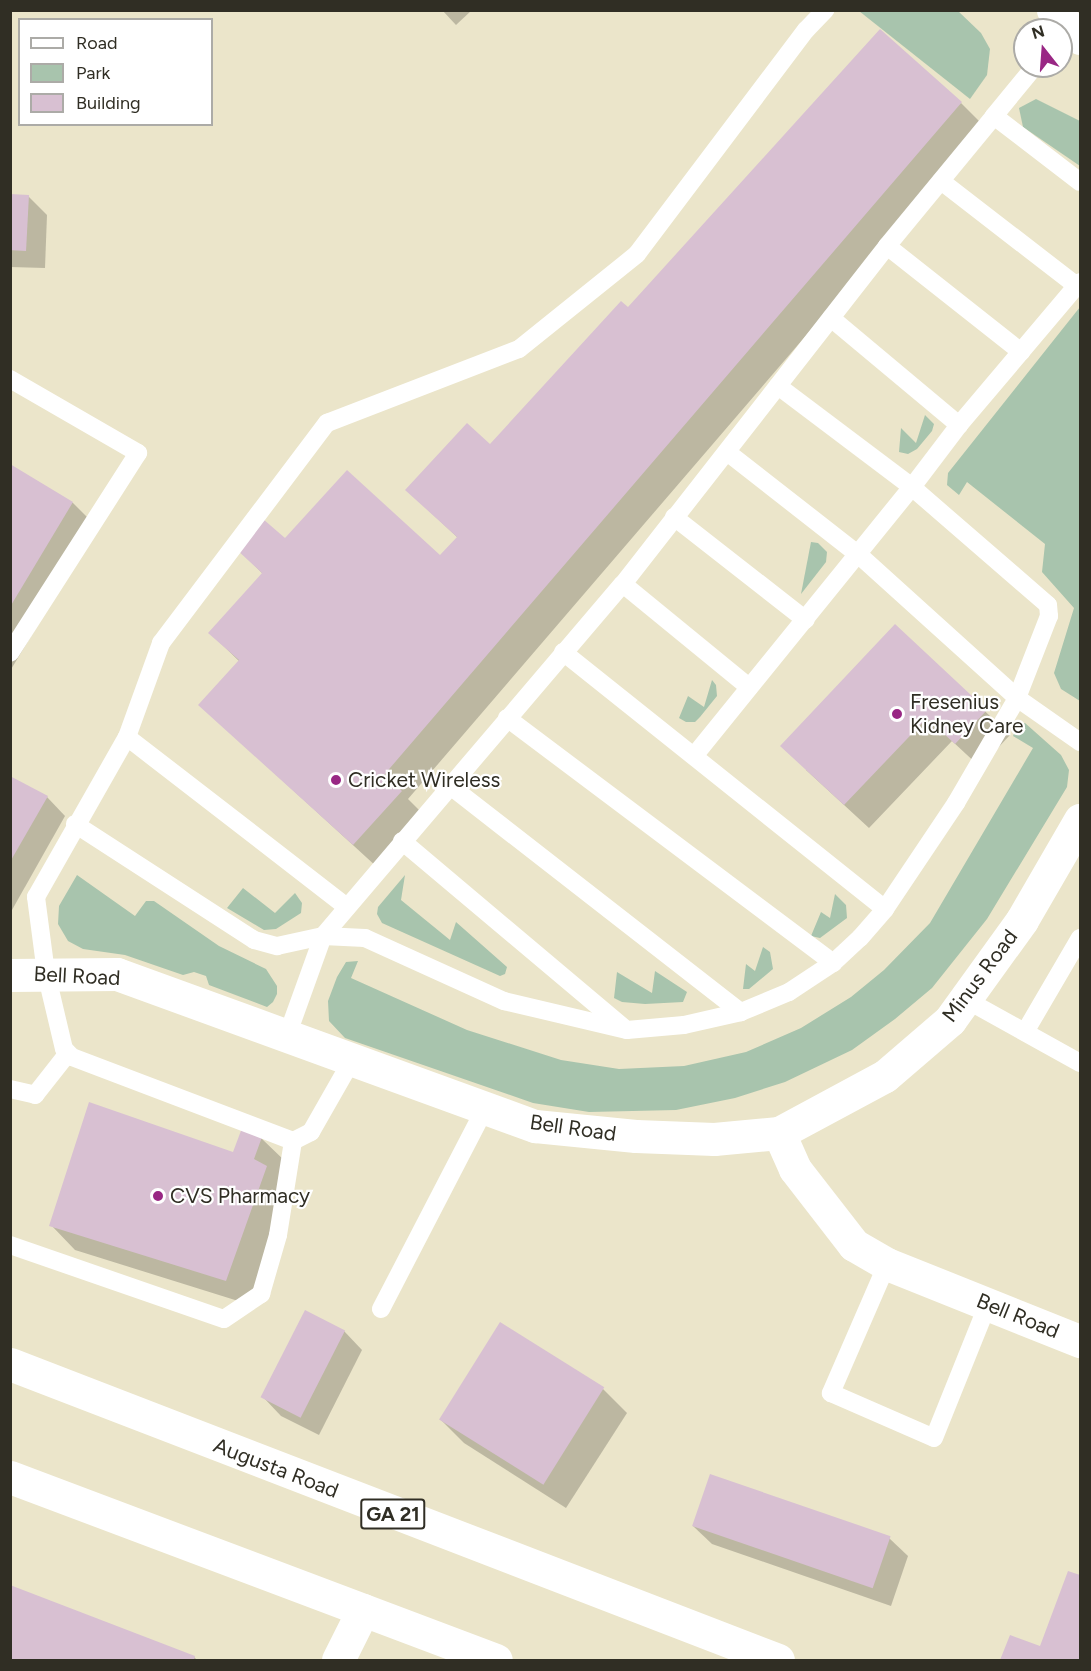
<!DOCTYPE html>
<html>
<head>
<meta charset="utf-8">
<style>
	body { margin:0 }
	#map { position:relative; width:1091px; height:1671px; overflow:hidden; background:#ebe5ca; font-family:Figtree,sans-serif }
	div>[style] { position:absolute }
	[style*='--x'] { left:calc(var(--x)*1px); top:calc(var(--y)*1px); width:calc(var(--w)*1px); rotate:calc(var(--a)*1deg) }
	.green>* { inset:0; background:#a8c4ad }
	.shadow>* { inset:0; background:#0003 }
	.building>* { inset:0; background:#d8c0d2; transform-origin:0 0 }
	.service>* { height:18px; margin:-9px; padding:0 9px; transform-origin:9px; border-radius:9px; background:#fff }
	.minor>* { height:33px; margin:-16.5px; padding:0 16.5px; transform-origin:16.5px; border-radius:16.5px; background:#fff }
	.tertiary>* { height:33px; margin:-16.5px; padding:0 16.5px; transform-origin:16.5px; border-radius:16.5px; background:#fff }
	.primary>* { height:33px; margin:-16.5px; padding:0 16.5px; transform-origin:16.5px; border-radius:16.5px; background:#fff }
	.trunk>* { height:33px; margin:-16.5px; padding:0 16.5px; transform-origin:16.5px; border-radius:16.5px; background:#fff }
	.dots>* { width:16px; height:16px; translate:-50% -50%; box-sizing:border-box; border:3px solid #fff; border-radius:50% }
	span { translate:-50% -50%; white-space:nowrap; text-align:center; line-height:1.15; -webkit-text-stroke:4.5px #fff; paint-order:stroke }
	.shield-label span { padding:2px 4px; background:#fff; border:2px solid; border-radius:4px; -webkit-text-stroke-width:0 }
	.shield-label { font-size:20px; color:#302e24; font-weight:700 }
	.poi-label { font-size:21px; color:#302e24 }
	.left { translate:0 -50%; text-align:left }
	.street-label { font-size:21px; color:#302e24 }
	.frame { position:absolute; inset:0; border:12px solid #302e24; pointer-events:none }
	.legend { position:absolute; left:18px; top:18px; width:195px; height:108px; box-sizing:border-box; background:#fff; border:2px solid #acaba7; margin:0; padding:8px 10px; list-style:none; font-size:18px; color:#302e24 }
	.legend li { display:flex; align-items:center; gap:12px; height:30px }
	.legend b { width:30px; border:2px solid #acaba7 }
	.north { position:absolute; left:1013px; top:18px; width:60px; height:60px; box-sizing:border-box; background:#fff; border:2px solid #acaba7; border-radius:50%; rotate:343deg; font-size:16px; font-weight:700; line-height:24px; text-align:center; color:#302e24 }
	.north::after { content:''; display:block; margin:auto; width:21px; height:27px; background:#992784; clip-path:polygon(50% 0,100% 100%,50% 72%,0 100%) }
</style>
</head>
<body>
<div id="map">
	<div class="green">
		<div style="clip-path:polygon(859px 11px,958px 11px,981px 33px,990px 49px,987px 75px,970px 99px)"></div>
		<div style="clip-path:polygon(1036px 99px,1080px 121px,1080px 166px,1023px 127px,1019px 108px)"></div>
		<div style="clip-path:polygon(1080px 307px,1080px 701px,1061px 689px,1054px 673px,1074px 608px,1042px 572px,1045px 544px,967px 482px,959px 495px,947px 485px,948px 473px)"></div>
		<div style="clip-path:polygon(925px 415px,934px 424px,932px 431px,917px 449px,908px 454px,899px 452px,901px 428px,916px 443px)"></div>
		<div style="clip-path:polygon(811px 542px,818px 543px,827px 552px,826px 562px,801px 594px)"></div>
		<div style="clip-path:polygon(712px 680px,716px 685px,717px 696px,700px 717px,695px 722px,686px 722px,679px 718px,688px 696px,704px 707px)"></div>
		<div style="clip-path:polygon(1025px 723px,1061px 755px,1069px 770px,1067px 787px,987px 919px,932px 988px,895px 1019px,852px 1050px,785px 1082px,735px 1098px,676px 1110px,589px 1112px,533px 1103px,345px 1038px,329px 1021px,328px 1001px,337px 977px,346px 962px,358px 961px,351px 978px,467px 1030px,561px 1060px,619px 1069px,684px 1066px,746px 1052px,801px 1028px,851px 997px,884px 970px,930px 923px,1033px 748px,1013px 736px,1018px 724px)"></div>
		<div style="clip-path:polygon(77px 875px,135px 916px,146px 901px,154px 901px,219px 946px,266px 969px,277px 986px,277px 994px,273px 1002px,267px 1007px,209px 985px,206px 976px,194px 972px,183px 975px,125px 955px,83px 949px,68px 941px,58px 924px,59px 906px)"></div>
		<div style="clip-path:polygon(405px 875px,401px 900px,450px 940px,456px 922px,507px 967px,505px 974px,500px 976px,382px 923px,377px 914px,378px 907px)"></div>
		<div style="clip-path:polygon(243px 888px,275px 913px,295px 893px,302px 903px,301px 913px,276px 929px,264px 930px,227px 908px)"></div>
		<div style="clip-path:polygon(835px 894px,846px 905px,847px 918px,820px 938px,811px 936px,821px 912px,830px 918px)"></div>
		<div style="clip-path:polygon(763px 947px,770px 952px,773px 969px,749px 989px,743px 989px,746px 964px,755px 971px)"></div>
		<div style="clip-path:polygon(655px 971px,687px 992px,683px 1002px,645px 1004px,622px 1002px,614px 998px,617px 972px,652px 993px)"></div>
	</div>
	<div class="shadow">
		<div style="clip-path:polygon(442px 10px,472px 10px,456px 25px)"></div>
		<div style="clip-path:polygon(961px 103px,985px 127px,408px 799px,425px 816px,378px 868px,200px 705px,240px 662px,210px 633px,263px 574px,238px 549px,285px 540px,440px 557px,458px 538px,407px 490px,490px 446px,628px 309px)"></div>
		<div style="clip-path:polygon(10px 196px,28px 196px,47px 215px,45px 268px,10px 267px)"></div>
		<div style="clip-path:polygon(10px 466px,73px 503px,97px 527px,10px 671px)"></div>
		<div style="clip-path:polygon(895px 626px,1010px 735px,980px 767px,952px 741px,869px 828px,806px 770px)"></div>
		<div style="clip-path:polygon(10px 778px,47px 797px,65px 816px,12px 910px)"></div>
		<div style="clip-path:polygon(261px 1138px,286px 1162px,291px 1191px,251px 1305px,75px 1250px,51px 1225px,234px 1154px)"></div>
		<div style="clip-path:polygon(344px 1331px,362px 1350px,319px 1435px,281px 1416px,263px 1397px)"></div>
		<div style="clip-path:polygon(603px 1389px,627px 1413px,566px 1508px,464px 1443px,440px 1419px)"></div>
		<div style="clip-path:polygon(693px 1526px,889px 1538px,908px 1556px,891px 1606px,712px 1544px)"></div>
		<div style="clip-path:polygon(1069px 1573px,1080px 1577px,1080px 1660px,1002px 1660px,1011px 1637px,1041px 1648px)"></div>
		<div style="clip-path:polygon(10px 1586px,194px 1657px,197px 1660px,10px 1660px)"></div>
	</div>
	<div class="building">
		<div style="clip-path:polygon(880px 29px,962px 102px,384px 775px,402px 791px,353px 845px,198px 705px,239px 660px,208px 633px,262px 573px,236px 549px,263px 519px,285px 538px,347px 470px,440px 555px,457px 537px,405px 490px,467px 423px,490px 444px,621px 301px,628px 307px)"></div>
		<div style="left:10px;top:194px;width:19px;height:56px;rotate:3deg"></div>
		<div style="clip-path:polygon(10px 464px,73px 502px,10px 607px)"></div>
		<div style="clip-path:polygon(895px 624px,987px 710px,955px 744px,927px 718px,844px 805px,780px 746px)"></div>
		<div style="clip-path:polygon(10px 776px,48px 796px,10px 862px)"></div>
		<div style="clip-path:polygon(89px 1102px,233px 1152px,242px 1128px,262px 1137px,254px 1159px,267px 1166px,226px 1281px,49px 1226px)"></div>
		<div style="left:305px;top:1310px;width:45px;height:98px;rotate:27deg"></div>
		<div style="left:500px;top:1322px;width:123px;height:115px;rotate:32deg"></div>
		<div style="left:710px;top:1474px;width:191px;height:55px;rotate:19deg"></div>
		<div style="clip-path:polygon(1068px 1571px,1080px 1575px,1080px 1660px,1000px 1660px,1010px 1635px,1040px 1646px)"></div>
		<div style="clip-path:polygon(10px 1585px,195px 1656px,194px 1660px,10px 1660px)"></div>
	</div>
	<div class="service">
		<div style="--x:1035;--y:66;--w:65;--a:129.4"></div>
		<div style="--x:994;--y:116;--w:108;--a:37.5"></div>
		<div style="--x:941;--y:181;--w:172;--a:37.7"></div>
		<div style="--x:887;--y:246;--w:171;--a:38.3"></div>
		<div style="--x:831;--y:318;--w:167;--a:39.9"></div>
		<div style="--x:10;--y:379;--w:148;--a:30"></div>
		<div style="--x:138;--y:453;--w:237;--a:122.6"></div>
		<div style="--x:727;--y:452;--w:167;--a:38"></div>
		<div style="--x:859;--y:555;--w:213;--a:42.1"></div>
		<div style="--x:1017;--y:698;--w:77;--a:34.9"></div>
		<div style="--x:674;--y:517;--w:167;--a:38"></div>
		<div style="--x:623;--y:584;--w:163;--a:39.3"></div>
		<div style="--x:563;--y:652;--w:412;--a:38.6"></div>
		<div style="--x:507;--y:718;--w:408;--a:36.9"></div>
		<div style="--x:127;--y:737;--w:278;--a:37.7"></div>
		<div style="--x:694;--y:756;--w:346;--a:-51"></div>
		<div style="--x:912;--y:487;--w:168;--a:-143"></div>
		<div style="--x:449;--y:785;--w:370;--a:37.9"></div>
		<div style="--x:75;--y:824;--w:213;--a:32.9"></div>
		<div style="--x:254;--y:940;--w:24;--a:15"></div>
		<div style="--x:277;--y:946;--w:47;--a:-12.3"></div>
		<div style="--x:323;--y:936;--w:462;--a:-49.6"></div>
		<div style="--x:623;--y:584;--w:429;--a:-52"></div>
		<div style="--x:887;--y:246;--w:168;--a:-50.5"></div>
		<div style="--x:402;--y:841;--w:289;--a:40.1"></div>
		<div style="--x:965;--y:999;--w:132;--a:29.1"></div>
		<div style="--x:1025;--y:1032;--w:109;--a:-59.7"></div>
		<div style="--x:287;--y:1036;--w:106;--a:-70.2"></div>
		<div style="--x:323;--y:936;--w:42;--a:2.7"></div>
		<div style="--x:365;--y:938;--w:153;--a:24.4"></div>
		<div style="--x:504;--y:1001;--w:126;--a:13.3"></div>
		<div style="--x:627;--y:1030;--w:57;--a:-5"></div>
		<div style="--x:684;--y:1025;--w:58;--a:-12.8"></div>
		<div style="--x:741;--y:1012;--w:52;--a:-22.6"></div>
		<div style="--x:789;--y:992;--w:53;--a:-33.4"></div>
		<div style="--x:833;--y:963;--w:37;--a:-43"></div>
		<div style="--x:860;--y:938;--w:38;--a:-49"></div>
		<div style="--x:885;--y:909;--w:128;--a:-56.2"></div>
		<div style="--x:956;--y:803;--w:121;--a:-59.8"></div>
		<div style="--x:1017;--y:698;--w:88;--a:-68.7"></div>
		<div style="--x:1049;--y:616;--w:11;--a:-95"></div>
		<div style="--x:1048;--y:605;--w:180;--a:-139.1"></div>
		<div style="--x:912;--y:487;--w:78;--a:-52.8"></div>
		<div style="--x:959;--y:425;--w:187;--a:-49.8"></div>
		<div style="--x:352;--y:1060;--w:83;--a:119.7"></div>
		<div style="--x:311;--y:1132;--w:20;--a:153"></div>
		<div style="--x:293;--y:1141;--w:236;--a:-159.2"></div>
		<div style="--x:72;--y:1057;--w:11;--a:-135"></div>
		<div style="--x:64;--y:1049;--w:78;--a:-103.3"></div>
		<div style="--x:46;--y:973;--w:77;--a:-97.5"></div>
		<div style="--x:36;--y:897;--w:184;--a:-60.4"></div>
		<div style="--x:127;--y:737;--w:100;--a:-70.1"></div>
		<div style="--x:161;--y:643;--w:276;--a:-53"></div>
		<div style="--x:327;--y:423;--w:206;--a:-21.1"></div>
		<div style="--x:519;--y:349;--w:151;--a:-38.8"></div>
		<div style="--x:637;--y:254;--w:281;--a:-53"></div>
		<div style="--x:806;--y:30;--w:28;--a:-46"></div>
		<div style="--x:10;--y:1089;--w:26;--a:13"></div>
		<div style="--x:35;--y:1095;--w:53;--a:-51.8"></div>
		<div style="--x:10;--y:1245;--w:226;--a:19.1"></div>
		<div style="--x:224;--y:1319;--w:45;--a:-34"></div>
		<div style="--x:261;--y:1294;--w:61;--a:-73.9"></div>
		<div style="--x:278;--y:1235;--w:95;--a:-80.9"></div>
		<div style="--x:887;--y:1264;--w:141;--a:113.5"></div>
		<div style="--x:831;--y:1393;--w:112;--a:23.6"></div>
		<div style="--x:934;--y:1438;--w:144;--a:-68.1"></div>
		<div style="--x:381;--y:1309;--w:226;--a:-62.6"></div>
	</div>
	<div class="minor">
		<div style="--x:779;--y:1133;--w:39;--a:66"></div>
		<div style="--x:795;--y:1169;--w:96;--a:52.2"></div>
		<div style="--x:854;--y:1245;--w:38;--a:30"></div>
		<div style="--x:887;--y:1264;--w:208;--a:21.8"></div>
		<div style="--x:338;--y:1660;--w:56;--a:-63.4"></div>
	</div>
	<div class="tertiary">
		<div style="--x:10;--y:975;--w:107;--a:-0.5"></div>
		<div style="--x:117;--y:974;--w:445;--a:20"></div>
		<div style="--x:535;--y:1126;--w:101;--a:5.7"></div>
		<div style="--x:636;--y:1136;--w:78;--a:2.2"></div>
		<div style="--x:714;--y:1139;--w:65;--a:-5.3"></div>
		<div style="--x:779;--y:1133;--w:120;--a:-28.3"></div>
		<div style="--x:885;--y:1076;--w:86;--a:-40.7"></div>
		<div style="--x:950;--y:1020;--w:123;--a:-54.2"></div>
		<div style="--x:1022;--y:920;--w:116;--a:-59.9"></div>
	</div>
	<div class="primary">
		<div style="--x:1053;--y:10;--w:39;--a:46"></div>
	</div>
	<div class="trunk">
		<div style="--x:10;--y:1364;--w:823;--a:21.08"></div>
		<div style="--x:10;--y:1477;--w:519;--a:20.63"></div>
	</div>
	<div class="dots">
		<div style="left:897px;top:714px;background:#992784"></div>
		<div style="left:336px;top:780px;background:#992784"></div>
		<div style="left:158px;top:1196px;background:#992784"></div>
	</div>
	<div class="shield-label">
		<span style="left:393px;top:1514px">GA 21</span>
	</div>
	<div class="poi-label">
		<span class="left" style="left:910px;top:714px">Fresenius<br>Kidney Care</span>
		<span class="left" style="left:348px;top:780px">Cricket Wireless</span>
		<span class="left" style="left:170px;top:1196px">CVS Pharmacy</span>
	</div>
	<div class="street-label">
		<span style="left:77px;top:976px;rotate:3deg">Bell Road</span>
		<span style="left:980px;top:976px;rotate:-53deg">Minus Road</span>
		<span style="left:573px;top:1128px;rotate:8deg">Bell Road</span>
		<span style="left:1018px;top:1316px;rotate:22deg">Bell Road</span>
		<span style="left:276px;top:1468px;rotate:21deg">Augusta Road</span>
	</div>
	<div class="frame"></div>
	<ul class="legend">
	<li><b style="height:8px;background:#fff"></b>Road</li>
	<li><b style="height:16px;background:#a8c4ad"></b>Park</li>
	<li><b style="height:16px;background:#d8c0d2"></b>Building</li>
	</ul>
	<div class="north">N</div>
</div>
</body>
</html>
